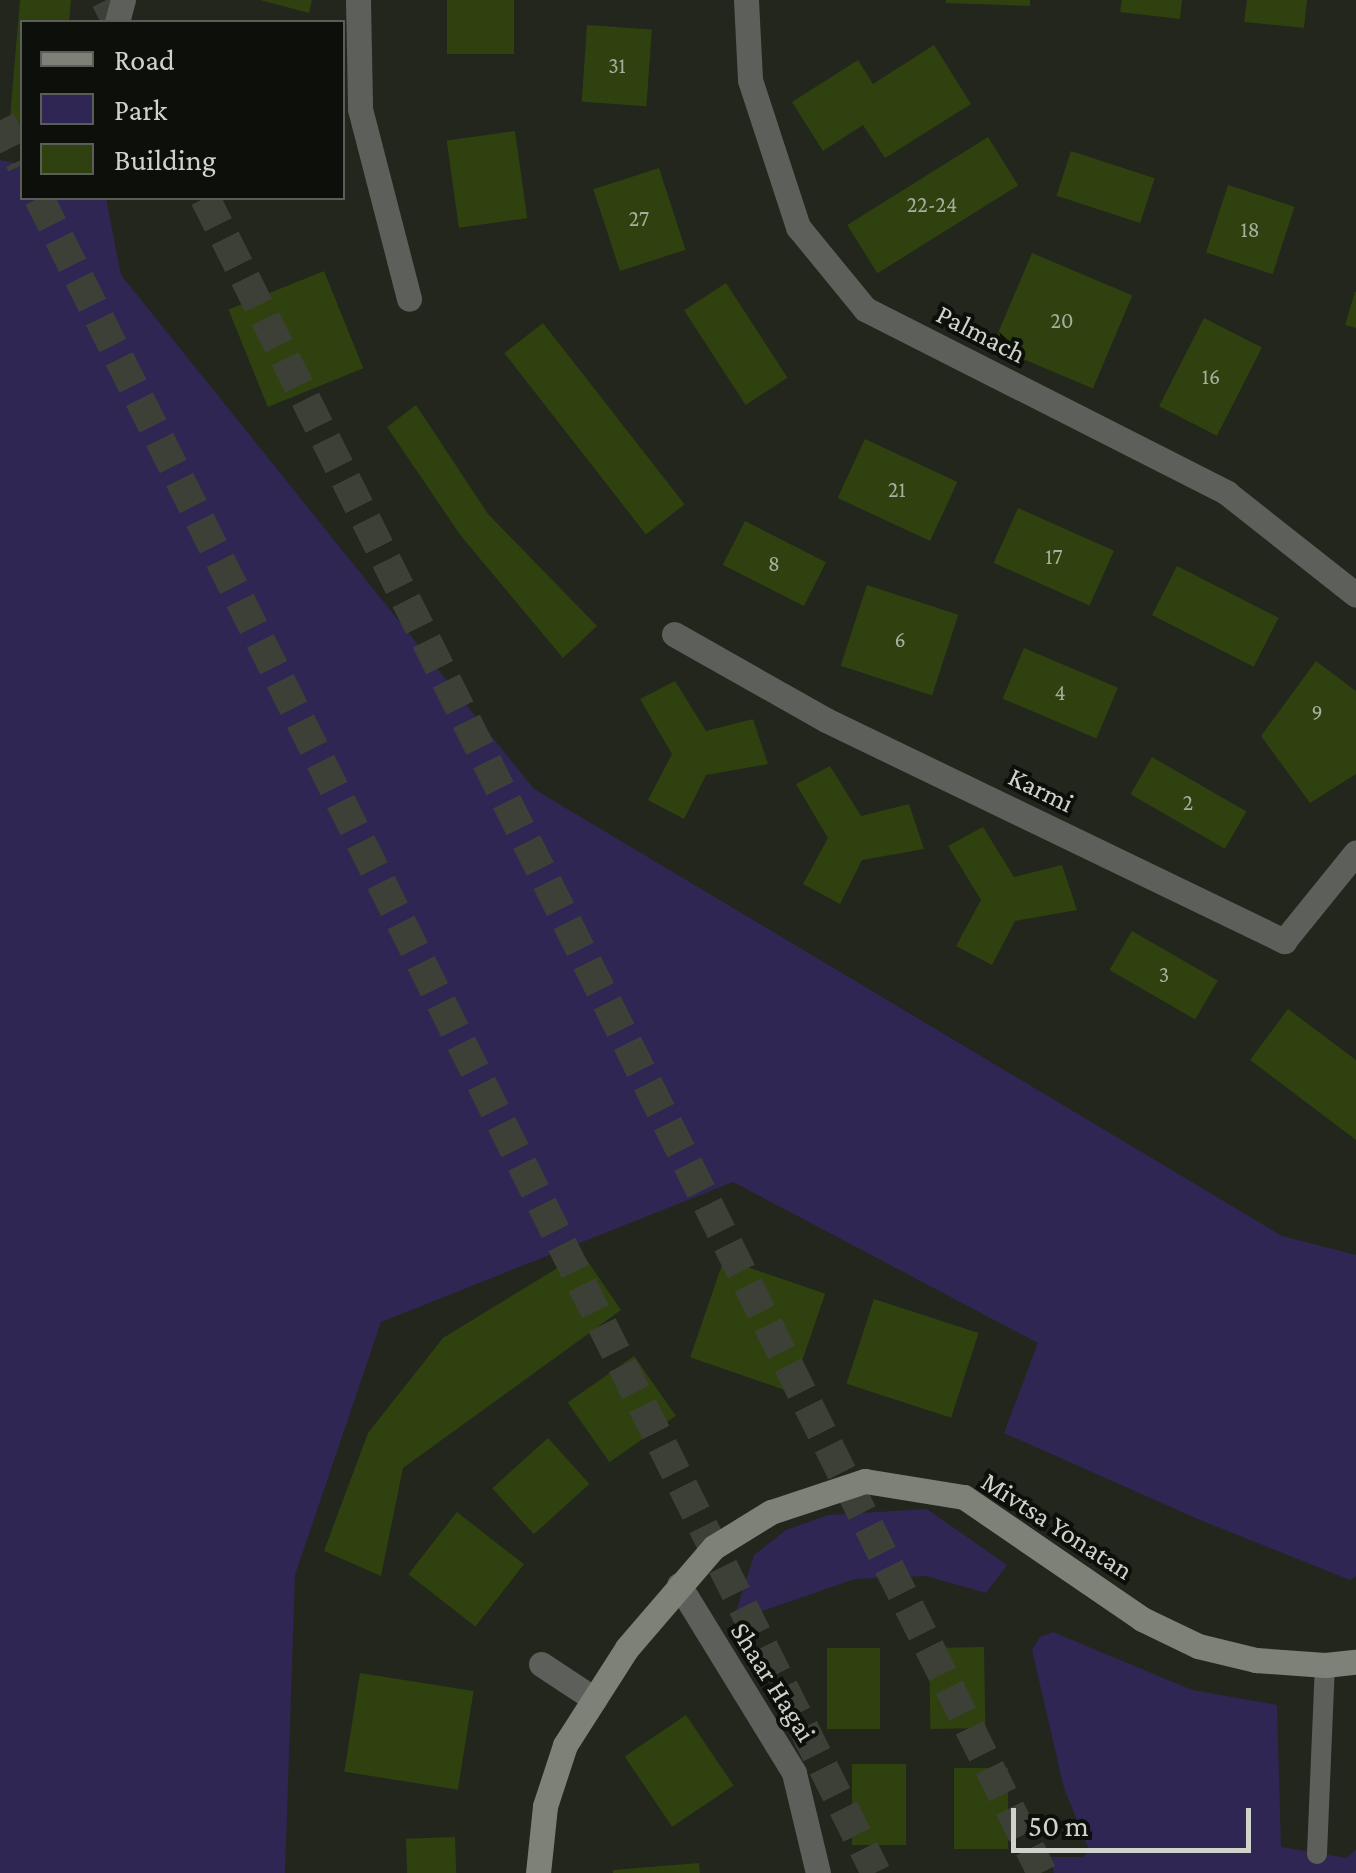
<!DOCTYPE html>
<html>
<head>
<meta charset="utf-8">
<style>
	body { margin:0 }
	#map { position:relative; width:1356px; height:1873px; overflow:hidden; background:#22261c; font-family:"Crimson Pro",serif }
	div>[style] { position:absolute }
	[style*='--x'] { left:calc(var(--x)*1px); top:calc(var(--y)*1px); width:calc(var(--w)*1px); rotate:calc(var(--a)*1deg) }
	.green>* { inset:0; background:#302654 }
	.building>* { inset:0; background:#2f410f; transform-origin:0 0 }
	.highway-tunnel>* { height:30px; margin-top:-15px; transform-origin:0; background:repeating-linear-gradient(90deg,#3c4036 0 30px,transparent 0 45px) }
	.lane>* { height:20px; margin:-10px; padding:0 10px; transform-origin:10px; border-radius:10px; background:#5d605a }
	.street>* { height:25px; margin:-12.5px; padding:0 12.5px; transform-origin:12.5px; border-radius:12.5px; background:#5d605a }
	.secondary>* { height:25px; margin:-12.5px; padding:0 12.5px; transform-origin:12.5px; border-radius:12.5px; background:#7d8178 }
	span { translate:-50% -50%; white-space:nowrap; text-align:center; line-height:1.15; -webkit-text-stroke:8px #0d0f0a; paint-order:stroke }
	.number-label { font-size:22px; color:#a8ae9d }
	.number-label span { -webkit-text-stroke-width:0 }
	.street-label { font-size:28px; color:#d0d3cc }
	.legend { position:absolute; left:20px; top:20px; width:325px; height:180px; box-sizing:border-box; background:#0d0f0a; border:2px solid #5b5d58; margin:0; padding:12px 18px; list-style:none; font-size:30px; color:#d0d3cc }
	.legend li { display:flex; align-items:center; gap:20px; height:50px }
	.legend b { width:50px; border:2px solid #5b5d58 }
	.scale { position:absolute; left:1011px; top:1808px; width:240px; height:45px; box-sizing:border-box; border:5px solid #d0d3cc; border-top:0; padding-left:12px; font-size:30px; line-height:35px; white-space:nowrap; color:#d0d3cc; -webkit-text-stroke:8px #0d0f0a; paint-order:stroke }
</style>
</head>
<body>
<div id="map">
	<div class="green">
		<div style="clip-path:polygon(0 160px,22px 164px,22px 198px,106px 198px,121px 275px,534px 789px,1282px 1236px,1356px 1255px,1356px 1576px,1350px 1580px,1200px 1520px,1004px 1433px,1038px 1343px,733px 1182px,381px 1322px,295px 1575px,285px 1873px,0 1873px)"></div>
		<div style="clip-path:polygon(927px 1509px,1007px 1565px,986px 1593px,926px 1576px,855px 1579px,733px 1621px,754px 1555px,786px 1530px,828px 1515px)"></div>
		<div style="clip-path:polygon(1053px 1632px,1192px 1690px,1277px 1705px,1281px 1847px,1347px 1858px,1356px 1849px,1356px 1873px,1054px 1873px,1051px 1857px,1083px 1857px,1089px 1850px,1064px 1788px,1032px 1650px,1040px 1637px)"></div>
	</div>
	<div class="building">
		<div style="clip-path:polygon(20px 0,71px 0,69px 22px,22px 22px,22px 143px,8px 142px)"></div>
		<div style="clip-path:polygon(260px 0,312px 0,309px 13px)"></div>
		<div style="left:447px;top:0;width:67px;height:54px"></div>
		<div style="clip-path:polygon(946px 0,1030px 0,1030px 6px,946px 3px)"></div>
		<div style="clip-path:polygon(1122px 0,1182px 0,1180px 19px,1120px 12px)"></div>
		<div style="clip-path:polygon(1247px 0,1307px 0,1304px 28px,1244px 22px)"></div>
		<div style="left:587px;top:25px;width:65px;height:77px;rotate:4deg"></div>
		<div style="clip-path:polygon(934px 45px,971px 104px,885px 158px,863px 125px,823px 151px,792px 102px,858px 60px,873px 84px)"></div>
		<div style="left:515px;top:131px;width:88px;height:69px;rotate:82deg"></div>
		<div style="left:988px;top:137px;width:57px;height:166px;rotate:58deg"></div>
		<div style="left:1071px;top:151px;width:88px;height:47px;rotate:18deg"></div>
		<div style="left:659px;top:168px;width:86px;height:69px;rotate:72deg"></div>
		<div style="left:1228px;top:185px;width:70px;height:71px;rotate:18deg"></div>
		<div style="left:1032px;top:253px;width:109px;height:101px;rotate:23deg"></div>
		<div style="left:324px;top:271px;width:105px;height:103px;rotate:68deg"></div>
		<div style="left:726px;top:283px;width:113px;height:50px;rotate:57deg"></div>
		<div style="clip-path:polygon(1355px 292px,1356px 292px,1356px 328px,1345px 325px)"></div>
		<div style="left:1204px;top:318px;width:65px;height:99px;rotate:27deg"></div>
		<div style="left:543px;top:323px;width:230px;height:49px;rotate:52deg"></div>
		<div style="clip-path:polygon(416px 405px,488px 514px,597px 626px,563px 658px,461px 536px,387px 427px)"></div>
		<div style="left:865px;top:439px;width:102px;height:65px;rotate:25deg"></div>
		<div style="left:1018px;top:508px;width:105px;height:60px;rotate:24deg"></div>
		<div style="left:745px;top:521px;width:91px;height:49px;rotate:27deg"></div>
		<div style="left:1177px;top:566px;width:114px;height:55px;rotate:27deg"></div>
		<div style="left:867px;top:585px;width:96px;height:85px;rotate:18deg"></div>
		<div style="left:1024px;top:648px;width:102px;height:55px;rotate:23deg"></div>
		<div style="clip-path:polygon(1316px 661px,1356px 691px,1356px 774px,1310px 803px,1261px 736px)"></div>
		<div style="clip-path:polygon(675px 681px,706px 731px,753px 719px,768px 764px,706px 775px,684px 819px,648px 800px,672px 754px,640px 699px)"></div>
		<div style="left:1152px;top:757px;width:109px;height:43px;rotate:30deg"></div>
		<div style="clip-path:polygon(830px 766px,861px 816px,909px 804px,924px 849px,862px 860px,840px 904px,803px 884px,828px 838px,796px 784px)"></div>
		<div style="clip-path:polygon(983px 827px,1014px 877px,1062px 865px,1077px 910px,1015px 921px,992px 965px,956px 946px,981px 900px,948px 846px)"></div>
		<div style="left:1132px;top:931px;width:99px;height:45px;rotate:30deg"></div>
		<div style="clip-path:polygon(1288px 1009px,1356px 1060px,1356px 1140px,1250px 1060px)"></div>
		<div style="clip-path:polygon(582px 1253px,621px 1310px,403px 1468px,381px 1576px,324px 1551px,368px 1433px,443px 1338px)"></div>
		<div style="left:724px;top:1259px;width:107px;height:104px;rotate:19deg"></div>
		<div style="left:874px;top:1299px;width:110px;height:89px;rotate:18deg"></div>
		<div style="left:634px;top:1356px;width:73px;height:81px;rotate:55deg"></div>
		<div style="left:548px;top:1438px;width:62px;height:75px;rotate:48deg"></div>
		<div style="left:457px;top:1512px;width:85px;height:79px;rotate:38deg"></div>
		<div style="left:984px;top:1647px;width:81px;height:55px;rotate:89deg"></div>
		<div style="left:827px;top:1648px;width:53px;height:81px"></div>
		<div style="left:360px;top:1673px;width:115px;height:100px;rotate:9deg"></div>
		<div style="left:686px;top:1715px;width:85px;height:74px;rotate:56deg"></div>
		<div style="left:852px;top:1764px;width:54px;height:81px"></div>
		<div style="left:954px;top:1768px;width:54px;height:81px"></div>
		<div style="left:455px;top:1837px;width:36px;height:49px;rotate:88deg"></div>
		<div style="clip-path:polygon(699px 1863px,700px 1873px,613px 1873px,613px 1870px)"></div>
	</div>
	<div class="highway-tunnel">
		<div style="--x:106;--y:0;--w:25;--a:63"></div>
		<div style="--x:0;--y:120;--w:50;--a:63.9"></div>
		<div style="--x:39;--y:198;--w:1872;--a:63.45"></div>
		<div style="--x:205;--y:198;--w:1872;--a:63.45"></div>
	</div>
	<div class="lane">
		<div style="--x:1317;--y:1854;--w:189;--a:-87.6"></div>
	</div>
	<div class="street">
		<div style="--x:358;--y:0;--w:109;--a:88.9"></div>
		<div style="--x:360;--y:109;--w:196;--a:75.5"></div>
		<div style="--x:746;--y:0;--w:80;--a:87.1"></div>
		<div style="--x:750;--y:80;--w:155;--a:71.9"></div>
		<div style="--x:798;--y:227;--w:106;--a:50.7"></div>
		<div style="--x:865;--y:309;--w:406;--a:26.9"></div>
		<div style="--x:1227;--y:493;--w:164;--a:38.3"></div>
		<div style="--x:117;--y:22;--w:23;--a:-75"></div>
		<div style="--x:674;--y:634;--w:175;--a:29.5"></div>
		<div style="--x:826;--y:720;--w:509;--a:25.76"></div>
		<div style="--x:1284;--y:941;--w:114;--a:-51"></div>
		<div style="--x:679;--y:1585;--w:220;--a:58.5"></div>
		<div style="--x:794;--y:1773;--w:103;--a:76.5"></div>
		<div style="--x:541;--y:1664;--w:64;--a:33.4"></div>
	</div>
	<div class="secondary">
		<div style="--x:538;--y:1873;--w:67;--a:-84"></div>
		<div style="--x:545;--y:1806;--w:64;--a:-71.8"></div>
		<div style="--x:565;--y:1745;--w:115;--a:-57.4"></div>
		<div style="--x:627;--y:1648;--w:133;--a:-49.3"></div>
		<div style="--x:714;--y:1547;--w:67;--a:-31.6"></div>
		<div style="--x:771;--y:1512;--w:99;--a:-18.3"></div>
		<div style="--x:865;--y:1481;--w:100;--a:9.2"></div>
		<div style="--x:964;--y:1497;--w:216;--a:34.4"></div>
		<div style="--x:1142;--y:1619;--w:62;--a:25.7"></div>
		<div style="--x:1198;--y:1646;--w:60;--a:13.6"></div>
		<div style="--x:1256;--y:1660;--w:69;--a:4.1"></div>
		<div style="--x:1325;--y:1665;--w:31;--a:-6"></div>
	</div>
	<div class="number-label">
		<span style="left:617px;top:66px">31</span>
		<span style="left:932px;top:205px">22-24</span>
		<span style="left:639px;top:219px">27</span>
		<span style="left:1250px;top:230px">18</span>
		<span style="left:1062px;top:321px">20</span>
		<span style="left:1211px;top:377px">16</span>
		<span style="left:897px;top:490px">21</span>
		<span style="left:1054px;top:557px">17</span>
		<span style="left:774px;top:564px">8</span>
		<span style="left:900px;top:640px">6</span>
		<span style="left:1060px;top:693px">4</span>
		<span style="left:1317px;top:713px">9</span>
		<span style="left:1188px;top:803px">2</span>
		<span style="left:1164px;top:975px">3</span>
	</div>
	<div class="street-label">
		<span style="left:981px;top:334px;rotate:27deg">Palmach</span>
		<span style="left:1041px;top:790px;rotate:26deg">Karmi</span>
		<span style="left:1057px;top:1526px;rotate:33deg">Mivtsa Yonatan</span>
		<span style="left:773px;top:1682px;rotate:58deg">Shaar Hagai</span>
	</div>
	<ul class="legend">
	<li><b style="height:12px;background:#7d8178"></b>Road</li>
	<li><b style="height:28px;background:#302654"></b>Park</li>
	<li><b style="height:28px;background:#2f410f"></b>Building</li>
	</ul>
	<div class="scale">50 m</div>
</div>
</body>
</html>
